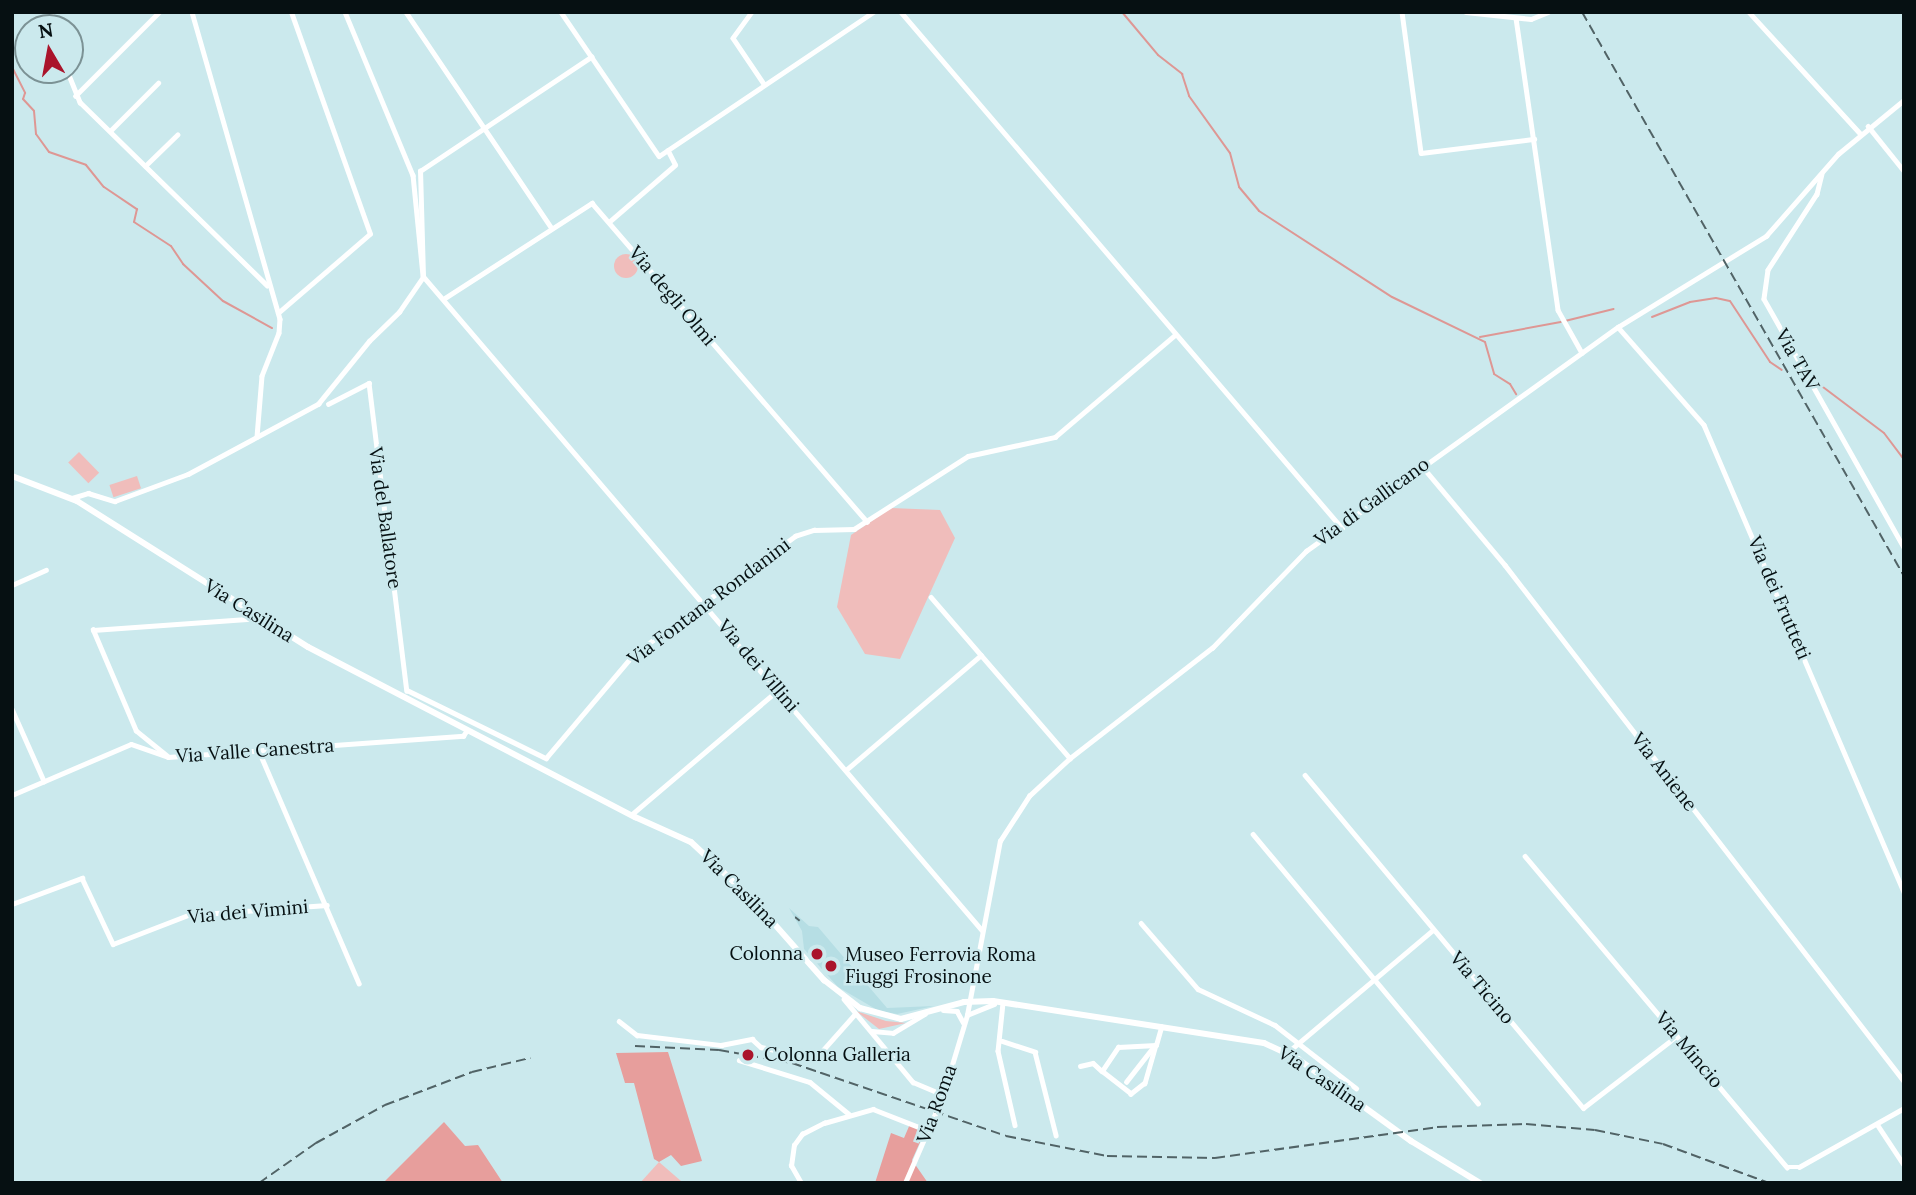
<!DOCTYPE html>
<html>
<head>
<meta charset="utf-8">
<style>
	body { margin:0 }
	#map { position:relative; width:1916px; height:1195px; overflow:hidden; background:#cbe9ed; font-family:Lora,serif }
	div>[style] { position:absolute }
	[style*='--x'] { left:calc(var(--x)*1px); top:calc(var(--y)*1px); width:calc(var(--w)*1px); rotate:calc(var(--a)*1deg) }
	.built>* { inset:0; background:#b6dee4 }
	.green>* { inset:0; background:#f0bdbb; transform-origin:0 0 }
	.round { border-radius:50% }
	.forest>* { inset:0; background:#e79e9c }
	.stream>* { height:2px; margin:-1px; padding:0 1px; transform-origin:1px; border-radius:1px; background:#de9794 }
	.minor>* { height:4.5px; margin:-2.25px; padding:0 2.25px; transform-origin:2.25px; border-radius:2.25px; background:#fff }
	.major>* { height:6px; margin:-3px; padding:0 3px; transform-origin:3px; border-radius:3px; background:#fff }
	.rail>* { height:2px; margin-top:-1px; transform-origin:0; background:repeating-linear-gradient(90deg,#516366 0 10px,transparent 0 15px) }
	.dots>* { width:19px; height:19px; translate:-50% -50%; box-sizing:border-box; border:4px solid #cbe9ed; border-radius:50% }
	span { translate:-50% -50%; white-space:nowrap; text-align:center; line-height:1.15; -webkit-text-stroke:5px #cbe9ed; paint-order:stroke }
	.street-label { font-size:19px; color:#061012 }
	.poi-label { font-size:19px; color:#061012 }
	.right { translate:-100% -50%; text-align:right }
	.left { translate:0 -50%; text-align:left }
	.frame { position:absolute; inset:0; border:14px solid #061012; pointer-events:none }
	.north { position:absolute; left:14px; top:14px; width:70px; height:70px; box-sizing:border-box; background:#cbe9ed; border:2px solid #7c9295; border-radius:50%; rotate:350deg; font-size:19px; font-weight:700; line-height:28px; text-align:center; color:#061012 }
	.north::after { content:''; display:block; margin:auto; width:24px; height:32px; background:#aa142b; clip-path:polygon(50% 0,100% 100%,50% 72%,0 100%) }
</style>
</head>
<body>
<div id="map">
	<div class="built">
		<div style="clip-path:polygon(789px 908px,809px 926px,818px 927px,887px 1008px,934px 1006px,897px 1014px,879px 1011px,838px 987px,804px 949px,802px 931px)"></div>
	</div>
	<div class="green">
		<div class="round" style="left:614px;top:254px;width:24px;height:24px"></div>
		<div style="left:79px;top:452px;width:29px;height:15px;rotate:46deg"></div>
		<div style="left:137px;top:476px;width:13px;height:29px;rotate:72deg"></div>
		<div style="clip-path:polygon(891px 508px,940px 510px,955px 538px,900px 659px,865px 654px,837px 607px,851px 535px)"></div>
		<div style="clip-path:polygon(856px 1011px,886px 1021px,906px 1023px,879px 1029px)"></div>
		<div style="clip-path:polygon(659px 1162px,681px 1181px,680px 1183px,640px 1183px)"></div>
	</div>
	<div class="forest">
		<div style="clip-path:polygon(668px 1052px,702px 1161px,681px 1166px,671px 1155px,659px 1162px,654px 1159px,634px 1083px,625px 1083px,616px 1053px)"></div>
		<div style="clip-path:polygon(444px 1122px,465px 1146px,478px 1145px,503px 1183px,383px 1183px)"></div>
		<div style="clip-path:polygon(910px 1124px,925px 1131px,912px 1160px,928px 1183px,875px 1183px,891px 1133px,904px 1138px)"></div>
	</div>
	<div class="stream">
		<div style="--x:1122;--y:12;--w:56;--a:50.1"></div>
		<div style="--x:1158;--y:55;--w:31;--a:38"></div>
		<div style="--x:1182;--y:74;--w:23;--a:72"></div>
		<div style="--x:1189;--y:96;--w:70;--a:54.3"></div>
		<div style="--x:1230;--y:153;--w:35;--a:75"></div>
		<div style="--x:1239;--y:187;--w:31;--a:50"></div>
		<div style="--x:1259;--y:211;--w:158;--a:32.9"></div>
		<div style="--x:1392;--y:297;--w:103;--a:25.8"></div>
		<div style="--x:1485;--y:342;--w:33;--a:74"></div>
		<div style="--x:1494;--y:374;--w:19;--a:32"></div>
		<div style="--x:1510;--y:384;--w:12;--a:59"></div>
		<div style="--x:12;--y:67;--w:29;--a:63"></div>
		<div style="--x:25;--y:93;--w:6;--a:108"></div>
		<div style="--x:23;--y:99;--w:16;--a:47"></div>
		<div style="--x:34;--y:111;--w:23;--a:85"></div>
		<div style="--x:36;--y:134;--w:22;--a:54"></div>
		<div style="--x:49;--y:152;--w:39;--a:19"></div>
		<div style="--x:86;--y:165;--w:28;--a:51"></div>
		<div style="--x:104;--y:187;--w:40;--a:34"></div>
		<div style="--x:137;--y:209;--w:13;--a:103"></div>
		<div style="--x:134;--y:222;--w:44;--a:33"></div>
		<div style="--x:171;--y:246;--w:22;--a:56"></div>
		<div style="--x:183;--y:264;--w:54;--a:42.8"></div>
		<div style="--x:223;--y:301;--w:56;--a:28.9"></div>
		<div style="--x:1652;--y:317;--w:41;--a:-21.5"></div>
		<div style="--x:1690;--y:302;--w:26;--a:-9"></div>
		<div style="--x:1716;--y:298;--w:14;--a:12"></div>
		<div style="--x:1730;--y:301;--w:73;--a:56.7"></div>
		<div style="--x:1770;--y:362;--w:14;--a:34"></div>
		<div style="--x:1565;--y:321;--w:50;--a:-13.8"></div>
		<div style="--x:1480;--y:337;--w:82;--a:-10.5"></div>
		<div style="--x:1798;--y:375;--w:2;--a:0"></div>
		<div style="--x:1811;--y:378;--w:91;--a:37"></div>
		<div style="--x:1884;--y:433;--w:34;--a:53"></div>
	</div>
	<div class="minor">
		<div style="--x:51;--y:12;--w:16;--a:76"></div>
		<div style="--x:192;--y:12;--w:319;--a:74"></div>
		<div style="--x:280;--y:319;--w:14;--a:94"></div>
		<div style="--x:279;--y:333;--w:46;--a:111.6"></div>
		<div style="--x:262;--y:376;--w:61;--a:94.7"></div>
		<div style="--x:345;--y:12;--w:177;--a:67.4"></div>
		<div style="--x:413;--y:175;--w:100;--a:84.3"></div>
		<div style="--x:406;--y:12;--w:259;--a:56"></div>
		<div style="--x:561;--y:12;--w:174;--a:55.8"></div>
		<div style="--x:659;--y:156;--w:258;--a:-33.9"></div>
		<div style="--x:752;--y:12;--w:32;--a:126"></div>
		<div style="--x:733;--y:38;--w:55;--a:56"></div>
		<div style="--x:901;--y:12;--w:679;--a:49.48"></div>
		<div style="--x:1402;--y:12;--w:142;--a:82.3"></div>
		<div style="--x:1421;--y:153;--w:114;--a:-7.1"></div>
		<div style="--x:1466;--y:12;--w:65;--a:6.1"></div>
		<div style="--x:1531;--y:19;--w:18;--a:-22"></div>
		<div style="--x:1749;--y:12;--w:164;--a:47.5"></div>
		<div style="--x:1516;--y:18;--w:295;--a:81.8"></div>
		<div style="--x:1558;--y:310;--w:49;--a:60.8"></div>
		<div style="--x:67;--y:70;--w:35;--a:68"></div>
		<div style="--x:80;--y:102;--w:262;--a:44.4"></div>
		<div style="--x:75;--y:96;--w:119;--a:-45"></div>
		<div style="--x:1868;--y:126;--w:58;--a:51.3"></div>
		<div style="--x:110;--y:131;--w:68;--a:-45"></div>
		<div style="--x:145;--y:166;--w:45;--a:-44.1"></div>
		<div style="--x:1822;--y:174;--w:21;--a:104"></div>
		<div style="--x:1817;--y:194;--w:90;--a:122.8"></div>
		<div style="--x:1768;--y:270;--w:29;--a:98"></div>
		<div style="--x:1764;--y:299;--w:285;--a:60.6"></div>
		<div style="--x:609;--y:222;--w:87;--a:-40.8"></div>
		<div style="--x:675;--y:165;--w:16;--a:-117"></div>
		<div style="--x:423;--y:276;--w:860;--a:49.48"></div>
		<div style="--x:445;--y:298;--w:175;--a:-32.9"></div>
		<div style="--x:592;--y:203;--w:421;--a:49.2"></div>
		<div style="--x:278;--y:313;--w:121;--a:-40.7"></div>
		<div style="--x:370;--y:234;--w:236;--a:-109.6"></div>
		<div style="--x:1618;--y:327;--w:130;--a:48.7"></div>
		<div style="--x:1704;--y:425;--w:508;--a:66.82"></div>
		<div style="--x:328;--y:404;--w:46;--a:-27.1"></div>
		<div style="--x:369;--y:383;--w:310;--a:83"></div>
		<div style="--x:1422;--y:466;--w:129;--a:50"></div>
		<div style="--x:1505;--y:565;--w:652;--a:52.29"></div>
		<div style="--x:72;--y:498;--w:17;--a:-17"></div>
		<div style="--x:88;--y:493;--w:28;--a:17"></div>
		<div style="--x:115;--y:501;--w:78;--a:-20.3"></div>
		<div style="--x:188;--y:474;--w:148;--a:-28.3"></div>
		<div style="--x:318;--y:404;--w:81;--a:-51"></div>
		<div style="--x:369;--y:341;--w:42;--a:-44"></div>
		<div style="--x:399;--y:312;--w:42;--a:-55.6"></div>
		<div style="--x:423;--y:277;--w:106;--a:-91.6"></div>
		<div style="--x:420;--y:171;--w:206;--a:-33.7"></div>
		<div style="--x:12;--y:585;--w:37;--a:-24"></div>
		<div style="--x:931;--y:597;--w:213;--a:49.2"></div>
		<div style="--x:407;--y:690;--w:155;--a:26.1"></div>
		<div style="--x:546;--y:758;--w:136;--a:-49.8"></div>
		<div style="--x:634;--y:654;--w:200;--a:-36.2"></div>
		<div style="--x:795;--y:536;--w:20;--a:-18"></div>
		<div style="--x:814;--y:530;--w:40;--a:-1.4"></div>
		<div style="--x:854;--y:529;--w:135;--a:-32.6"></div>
		<div style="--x:968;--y:456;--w:89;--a:-12.3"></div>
		<div style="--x:1055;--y:437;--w:157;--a:-40.4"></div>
		<div style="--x:12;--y:709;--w:79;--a:66"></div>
		<div style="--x:259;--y:751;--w:253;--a:66.7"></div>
		<div style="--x:168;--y:757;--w:41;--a:-140.9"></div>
		<div style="--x:136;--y:731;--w:110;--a:-113.1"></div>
		<div style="--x:93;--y:630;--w:154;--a:-4.1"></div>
		<div style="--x:247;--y:619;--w:8;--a:-30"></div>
		<div style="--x:846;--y:770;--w:177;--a:-40.4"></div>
		<div style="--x:1305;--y:775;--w:434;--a:50.1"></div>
		<div style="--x:1583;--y:1108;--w:118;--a:-37.5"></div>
		<div style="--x:12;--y:795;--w:129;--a:-23.2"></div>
		<div style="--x:131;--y:744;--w:39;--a:19"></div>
		<div style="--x:168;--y:757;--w:296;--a:-4.1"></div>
		<div style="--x:463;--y:736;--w:7;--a:-56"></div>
		<div style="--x:631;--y:815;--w:193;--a:-40.4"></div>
		<div style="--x:1253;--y:834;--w:351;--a:50.1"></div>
		<div style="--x:1525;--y:856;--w:407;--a:49.9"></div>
		<div style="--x:1787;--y:1167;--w:12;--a:0"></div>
		<div style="--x:1799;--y:1167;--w:120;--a:-29.3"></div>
		<div style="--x:12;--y:904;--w:75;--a:-20.4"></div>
		<div style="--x:82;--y:878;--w:73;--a:64.8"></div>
		<div style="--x:113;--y:944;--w:80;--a:-21.1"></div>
		<div style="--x:188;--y:915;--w:139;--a:-4.1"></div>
		<div style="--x:1141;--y:923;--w:87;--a:49.2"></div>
		<div style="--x:1198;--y:989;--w:85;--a:25.1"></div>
		<div style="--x:1275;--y:1025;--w:103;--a:37.9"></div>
		<div style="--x:844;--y:999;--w:108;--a:50.3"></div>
		<div style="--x:913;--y:1082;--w:33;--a:23"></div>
		<div style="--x:1003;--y:1003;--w:48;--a:95.9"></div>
		<div style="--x:998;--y:1051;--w:76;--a:77.1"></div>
		<div style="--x:943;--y:1010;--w:14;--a:4"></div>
		<div style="--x:957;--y:1011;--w:13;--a:61"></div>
		<div style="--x:967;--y:1015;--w:29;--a:-22"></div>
		<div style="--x:619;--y:1021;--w:23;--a:38"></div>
		<div style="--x:637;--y:1035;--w:85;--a:6.8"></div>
		<div style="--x:721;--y:1045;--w:32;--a:-11"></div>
		<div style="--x:752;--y:1039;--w:12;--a:42"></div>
		<div style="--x:761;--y:1047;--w:55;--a:12.5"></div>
		<div style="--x:815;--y:1059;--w:60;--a:-48.4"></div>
		<div style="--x:872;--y:1031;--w:21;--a:5"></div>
		<div style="--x:893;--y:1033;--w:37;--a:-31"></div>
		<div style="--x:1002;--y:1041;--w:35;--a:18"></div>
		<div style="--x:1035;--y:1052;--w:86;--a:75.8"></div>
		<div style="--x:1156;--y:1045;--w:40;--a:106"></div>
		<div style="--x:1145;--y:1083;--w:18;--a:142"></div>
		<div style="--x:1131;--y:1094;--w:37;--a:-142"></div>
		<div style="--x:1102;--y:1071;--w:29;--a:-56"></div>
		<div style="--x:1118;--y:1047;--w:38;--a:-3"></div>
		<div style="--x:1156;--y:1045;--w:19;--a:-74"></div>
		<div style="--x:1288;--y:1052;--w:189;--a:-40.1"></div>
		<div style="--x:739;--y:1060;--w:74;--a:17.2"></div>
		<div style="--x:810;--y:1082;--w:50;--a:39.4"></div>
		<div style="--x:1080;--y:1066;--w:13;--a:-13"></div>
		<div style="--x:1093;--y:1063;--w:12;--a:42"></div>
		<div style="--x:1126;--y:1082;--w:46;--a:-52.1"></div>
		<div style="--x:1877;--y:1124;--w:49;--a:56.6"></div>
		<div style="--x:801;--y:1183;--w:20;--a:-120"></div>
		<div style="--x:791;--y:1166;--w:21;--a:-82"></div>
		<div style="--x:794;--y:1145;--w:14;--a:-54"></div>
		<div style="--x:802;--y:1134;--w:25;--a:-27"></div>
		<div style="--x:824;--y:1123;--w:51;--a:-15.9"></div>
		<div style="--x:873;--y:1109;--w:60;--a:21.4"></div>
		<div style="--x:905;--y:1183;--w:93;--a:-66.5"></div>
		<div style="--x:942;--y:1098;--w:87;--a:-73.2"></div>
		<div style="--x:967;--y:1015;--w:177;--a:-79.3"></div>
		<div style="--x:1000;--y:841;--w:54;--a:-57.2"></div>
		<div style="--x:1029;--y:796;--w:56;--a:-42.8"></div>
		<div style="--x:1070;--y:758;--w:180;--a:-37.8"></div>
		<div style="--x:1212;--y:648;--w:135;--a:-45.9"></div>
		<div style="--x:1306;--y:551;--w:384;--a:-35.7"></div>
		<div style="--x:1618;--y:327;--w:174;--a:-31.6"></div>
		<div style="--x:1766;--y:236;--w:109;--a:-48.7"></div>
		<div style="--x:1838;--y:154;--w:85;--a:-39.3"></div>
	</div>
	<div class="major">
		<div style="--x:12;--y:476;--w:70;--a:21"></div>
		<div style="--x:77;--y:501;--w:273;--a:32.3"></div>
		<div style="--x:308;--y:647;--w:369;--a:27.5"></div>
		<div style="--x:635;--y:817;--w:61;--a:24.1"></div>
		<div style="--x:691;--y:842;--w:86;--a:43.1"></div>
		<div style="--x:754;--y:901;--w:106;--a:48.5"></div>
		<div style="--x:824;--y:980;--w:46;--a:37.9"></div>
		<div style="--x:860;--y:1008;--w:42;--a:15"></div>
		<div style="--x:901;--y:1019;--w:65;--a:-15.1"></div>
		<div style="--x:964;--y:1002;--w:29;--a:-2"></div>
		<div style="--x:993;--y:1001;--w:274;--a:8.8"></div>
		<div style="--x:1264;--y:1043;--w:38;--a:25"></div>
		<div style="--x:1298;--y:1059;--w:140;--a:36"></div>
		<div style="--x:1411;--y:1141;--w:81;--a:31.3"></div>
	</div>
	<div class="rail">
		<div style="--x:1582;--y:12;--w:649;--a:60.28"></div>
		<div style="--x:795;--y:917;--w:6;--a:39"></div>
		<div style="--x:635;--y:1046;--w:84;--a:2.7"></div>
		<div style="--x:719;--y:1050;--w:74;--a:10.1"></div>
		<div style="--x:792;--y:1063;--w:226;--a:18.8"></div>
		<div style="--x:1006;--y:1136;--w:103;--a:11.2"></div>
		<div style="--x:1107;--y:1156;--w:108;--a:1.1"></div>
		<div style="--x:1215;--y:1158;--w:224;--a:-7.9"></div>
		<div style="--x:1437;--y:1127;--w:89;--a:-1.9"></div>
		<div style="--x:1526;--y:1124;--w:69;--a:5"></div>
		<div style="--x:1595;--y:1130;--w:69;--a:11.6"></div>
		<div style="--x:1663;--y:1144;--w:113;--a:20.2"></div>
		<div style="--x:259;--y:1183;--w:70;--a:-35.1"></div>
		<div style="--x:316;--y:1143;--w:79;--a:-28.8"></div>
		<div style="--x:385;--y:1105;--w:93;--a:-20.8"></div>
		<div style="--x:472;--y:1072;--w:60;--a:-13.6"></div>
	</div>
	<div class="dots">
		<div style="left:817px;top:954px;background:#aa142b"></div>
		<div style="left:831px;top:966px;background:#aa142b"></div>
		<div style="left:748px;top:1055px;background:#aa142b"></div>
	</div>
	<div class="street-label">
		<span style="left:672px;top:296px;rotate:50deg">Via degli Olmi</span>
		<span style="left:1797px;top:360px;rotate:60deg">Via TAV</span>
		<span style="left:1372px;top:502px;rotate:-36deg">Via di Gallicano</span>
		<span style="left:385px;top:518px;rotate:82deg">Via del Ballatore</span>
		<span style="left:1779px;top:598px;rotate:67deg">Via dei Frutteti</span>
		<span style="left:709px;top:602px;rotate:-37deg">Via Fontana Rondanini</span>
		<span style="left:249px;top:611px;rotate:32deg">Via Casilina</span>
		<span style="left:758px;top:666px;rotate:50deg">Via dei Villini</span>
		<span style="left:255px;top:751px;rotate:-4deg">Via Valle Canestra</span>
		<span style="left:1664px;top:772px;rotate:52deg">Via Aniene</span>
		<span style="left:739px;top:889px;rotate:45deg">Via Casilina</span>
		<span style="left:248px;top:912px;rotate:-5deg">Via dei Vimini</span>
		<span style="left:1482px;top:988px;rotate:50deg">Via Ticino</span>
		<span style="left:1689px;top:1050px;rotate:50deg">Via Mincio</span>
		<span style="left:1322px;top:1079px;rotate:34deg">Via Casilina</span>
		<span style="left:937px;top:1104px;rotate:-70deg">Via Roma</span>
	</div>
	<div class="poi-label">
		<span class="right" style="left:803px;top:954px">Colonna</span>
		<span class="left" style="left:845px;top:966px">Museo Ferrovia Roma<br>Fiuggi Frosinone</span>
		<span class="left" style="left:764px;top:1055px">Colonna Galleria</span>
	</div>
	<div class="frame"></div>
	<div class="north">N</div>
</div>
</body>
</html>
